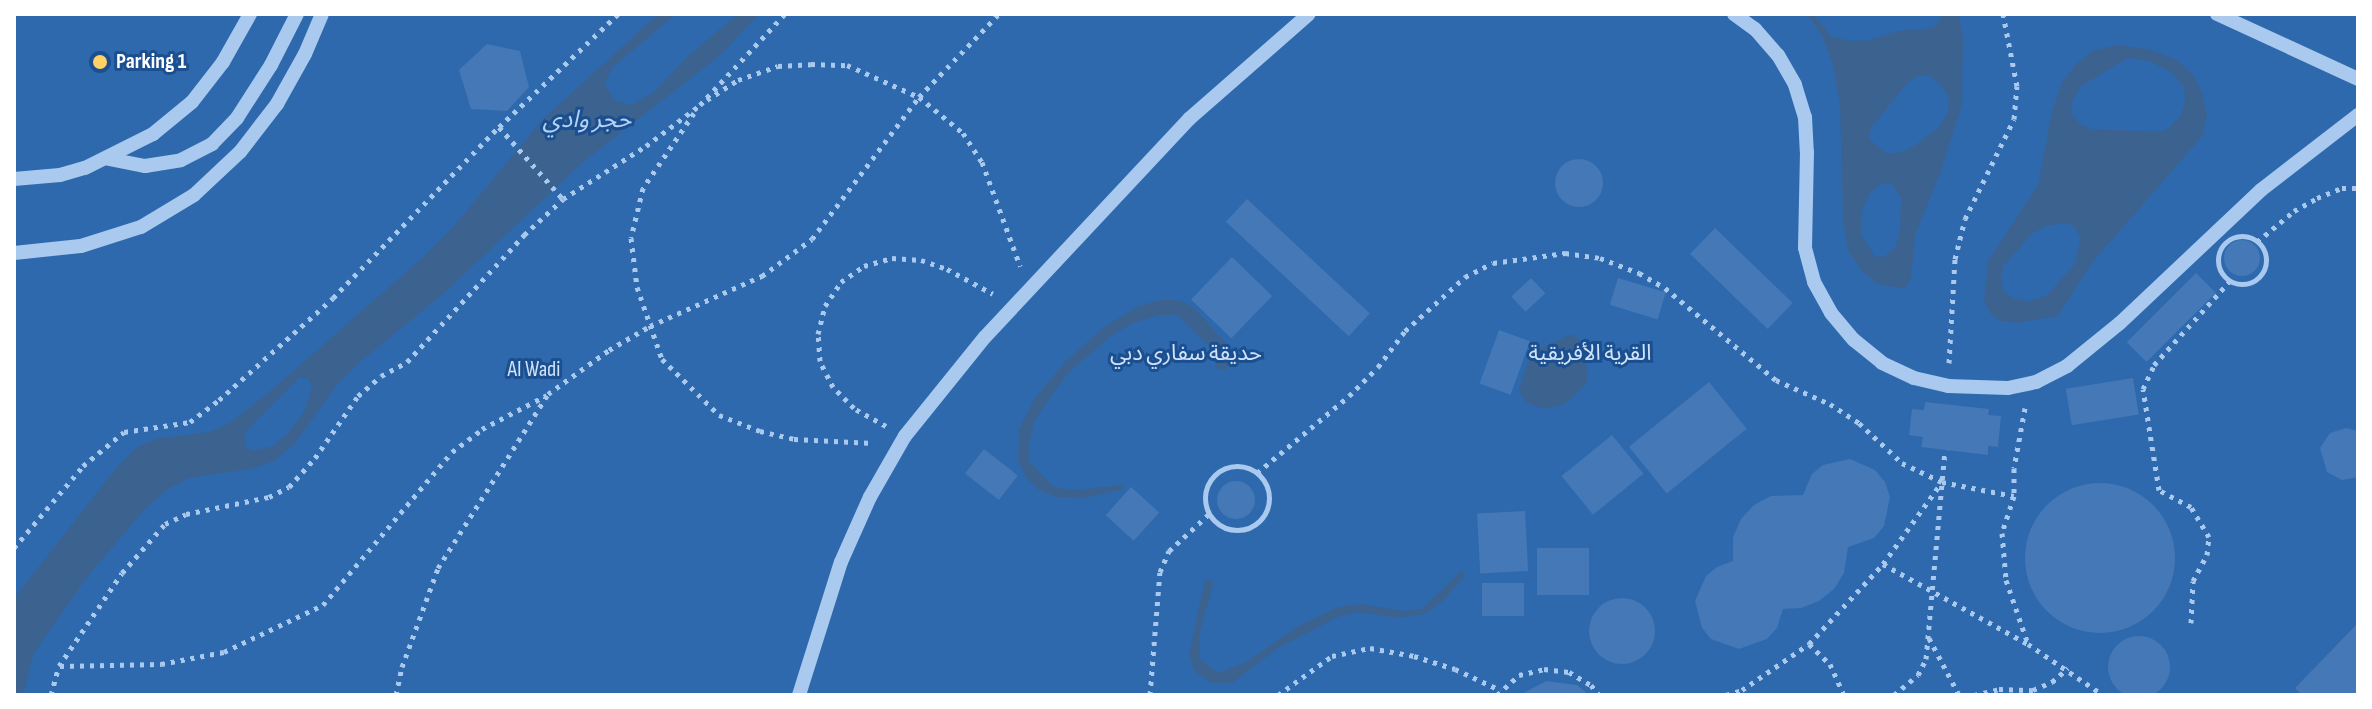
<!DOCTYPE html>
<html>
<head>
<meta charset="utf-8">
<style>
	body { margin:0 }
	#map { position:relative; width:2372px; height:709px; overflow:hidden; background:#1b4f8f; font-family:"Sofia Sans Condensed","Noto Sans Arabic",sans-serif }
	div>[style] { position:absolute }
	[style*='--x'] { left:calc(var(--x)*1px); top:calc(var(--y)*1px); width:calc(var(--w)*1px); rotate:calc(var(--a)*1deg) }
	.green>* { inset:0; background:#2e69ad; transform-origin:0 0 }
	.water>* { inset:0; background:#3c6290 }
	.building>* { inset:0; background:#4478b7; transform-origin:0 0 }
	.round { border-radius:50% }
	.path>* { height:5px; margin-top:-2.5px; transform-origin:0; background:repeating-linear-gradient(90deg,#a9c9ee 0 4px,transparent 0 10px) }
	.path>.ring { margin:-2.5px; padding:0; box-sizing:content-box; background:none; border:5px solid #a9c9ee; border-radius:50% }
	.minor>* { height:14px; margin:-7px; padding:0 7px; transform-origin:7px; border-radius:7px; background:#a9c9ee }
	.dots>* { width:22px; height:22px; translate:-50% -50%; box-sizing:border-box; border:4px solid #1b4f8f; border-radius:50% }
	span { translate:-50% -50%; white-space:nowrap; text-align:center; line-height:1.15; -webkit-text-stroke:6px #1b4f8f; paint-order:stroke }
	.poi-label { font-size:22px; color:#fff; font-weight:700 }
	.left { translate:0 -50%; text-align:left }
	.park-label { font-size:22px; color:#cfe3fa }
	.water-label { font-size:24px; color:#b5d3f5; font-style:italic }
	.frame { position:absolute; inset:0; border:16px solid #fff; pointer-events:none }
</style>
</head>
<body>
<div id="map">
	<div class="green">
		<div style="left:14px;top:14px;width:2344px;height:681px"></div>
	</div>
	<div class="water">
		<div style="clip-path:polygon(evenodd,658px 14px,676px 14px,612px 68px,605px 83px,614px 100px,631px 105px,654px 92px,687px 57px,738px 14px,760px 14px,718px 57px,583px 162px,443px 294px,361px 361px,337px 385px,296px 442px,276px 460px,251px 469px,189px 478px,168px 489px,144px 510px,84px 581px,34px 653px,23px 695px,14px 695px,14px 598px,118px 466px,137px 447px,156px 439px,209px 432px,230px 423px,274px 388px,420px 260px,455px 225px,541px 121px,658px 14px,300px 377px,309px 379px,312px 388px,304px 412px,288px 433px,273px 446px,253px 451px,246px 447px,245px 432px,300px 377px)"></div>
		<div style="clip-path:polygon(evenodd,1807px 14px,1813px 14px,1832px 37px,1852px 41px,1870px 40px,1897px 31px,1934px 28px,1943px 14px,1959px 14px,1963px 40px,1962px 104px,1940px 174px,1915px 235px,1911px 279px,1904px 289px,1878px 284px,1861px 270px,1848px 250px,1843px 222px,1840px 107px,1833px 65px,1822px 35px,1807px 14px,1918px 76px,1929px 76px,1940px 84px,1949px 99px,1948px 112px,1938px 128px,1916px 145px,1903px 152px,1887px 154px,1869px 139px,1871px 128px,1908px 82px,1918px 76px,1807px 14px,1882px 183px,1892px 184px,1901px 198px,1900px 229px,1896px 246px,1885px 256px,1875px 257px,1861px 234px,1862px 212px,1870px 193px,1882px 183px)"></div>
		<div style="clip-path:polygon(evenodd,2118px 45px,2148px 49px,2175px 59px,2193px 74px,2202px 92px,2207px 114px,2203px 135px,2091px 264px,2058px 316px,2016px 323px,2000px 321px,1990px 313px,1984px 301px,1988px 261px,2038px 185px,2052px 111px,2062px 83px,2076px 64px,2092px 51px,2118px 45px,2128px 58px,2149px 61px,2171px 72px,2184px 87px,2185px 101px,2181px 115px,2169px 128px,2160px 132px,2091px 129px,2080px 124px,2072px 114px,2071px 104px,2081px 86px,2128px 58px,2118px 45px,2063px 223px,2074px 226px,2081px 238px,2075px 264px,2046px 296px,2030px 301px,2014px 299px,2003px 291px,2001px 276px,2004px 265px,2032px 234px,2046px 226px,2063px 223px)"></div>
		<div style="clip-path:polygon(1160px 300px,1178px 300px,1193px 307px,1226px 343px,1230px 357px,1227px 369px,1217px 370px,1212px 349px,1178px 315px,1159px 315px,1133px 323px,1111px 336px,1068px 373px,1035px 420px,1029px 443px,1029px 461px,1054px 487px,1075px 490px,1123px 485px,1124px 489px,1084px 498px,1057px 497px,1039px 490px,1025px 476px,1018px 459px,1019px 429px,1035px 398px,1065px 362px,1104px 327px,1137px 307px)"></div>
		<div style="clip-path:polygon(1571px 334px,1583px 342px,1588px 375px,1585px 386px,1564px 404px,1545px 409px,1525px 402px,1519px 389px,1531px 353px)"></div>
		<div style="clip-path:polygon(1461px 571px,1465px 575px,1444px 600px,1425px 614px,1399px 618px,1358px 612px,1338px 617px,1278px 648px,1232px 683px,1212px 683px,1195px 672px,1189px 655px,1205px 579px,1214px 582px,1199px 635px,1200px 659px,1218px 673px,1246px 662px,1297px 627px,1338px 607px,1361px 604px,1402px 611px,1422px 609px)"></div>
	</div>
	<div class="building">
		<div style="clip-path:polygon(487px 44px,520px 51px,529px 87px,507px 111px,471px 109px,459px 70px)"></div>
		<div class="round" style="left:1555px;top:159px;width:48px;height:48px"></div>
		<div style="left:1247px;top:199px;width:168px;height:31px;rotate:43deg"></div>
		<div style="left:1715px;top:228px;width:108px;height:36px;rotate:44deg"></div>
		<div class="round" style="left:2224px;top:240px;width:36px;height:36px"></div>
		<div style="left:1232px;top:257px;width:56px;height:59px;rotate:44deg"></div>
		<div style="left:2196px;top:273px;width:28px;height:98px;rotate:45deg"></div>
		<div style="left:1531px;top:278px;width:21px;height:27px;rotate:47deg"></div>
		<div style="left:1618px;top:278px;width:50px;height:28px;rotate:17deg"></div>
		<div style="left:1499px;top:330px;width:33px;height:57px;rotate:20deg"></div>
		<div style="left:2133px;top:378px;width:37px;height:68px;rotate:81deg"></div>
		<div style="left:1709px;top:382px;width:60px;height:103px;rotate:51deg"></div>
		<div style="clip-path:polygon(1925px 402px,1989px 409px,1988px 415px,2001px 416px,1998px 447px,1988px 446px,1988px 455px,1921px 447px,1923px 437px,1909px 435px,1912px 409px,1924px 410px)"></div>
		<div style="clip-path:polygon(2346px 428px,2358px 431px,2358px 477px,2342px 480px,2327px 472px,2320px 448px,2330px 433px)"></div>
		<div style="left:1612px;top:435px;width:50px;height:65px;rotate:51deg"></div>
		<div style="left:984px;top:449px;width:43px;height:31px;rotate:38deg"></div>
		<div style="clip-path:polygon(1850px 459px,1875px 470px,1885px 482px,1890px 497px,1884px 526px,1874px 538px,1848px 547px,1844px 573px,1834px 589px,1819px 601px,1801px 608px,1783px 609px,1777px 628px,1767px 639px,1739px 649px,1711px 639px,1702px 628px,1695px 601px,1706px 576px,1717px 567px,1733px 561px,1733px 537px,1741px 519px,1754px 505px,1771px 496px,1803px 495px,1812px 474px,1823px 465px)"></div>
		<div class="round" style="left:1217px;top:481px;width:38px;height:38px"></div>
		<div class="round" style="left:2025px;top:483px;width:150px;height:150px"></div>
		<div style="left:1131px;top:487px;width:38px;height:38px;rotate:42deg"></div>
		<div style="left:1525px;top:511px;width:60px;height:48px;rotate:87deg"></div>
		<div style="left:1589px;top:548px;width:47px;height:52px;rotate:90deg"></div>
		<div style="left:1482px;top:583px;width:42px;height:33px"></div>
		<div class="round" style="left:1589px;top:598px;width:66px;height:66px"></div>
		<div style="clip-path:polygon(2358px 623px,2358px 695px,2302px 695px,2295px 688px)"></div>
		<div class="round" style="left:2108px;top:636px;width:62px;height:62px"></div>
		<div style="clip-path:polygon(1546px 681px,1577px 685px,1589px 695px,1520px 695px)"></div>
	</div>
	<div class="path">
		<div style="--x:707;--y:100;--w:37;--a:-33"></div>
		<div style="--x:738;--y:80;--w:42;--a:-19.3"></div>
		<div style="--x:778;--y:66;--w:33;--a:-3"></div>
		<div style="--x:811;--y:64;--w:36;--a:2"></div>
		<div style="--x:847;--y:65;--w:79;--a:24"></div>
		<div style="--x:919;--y:97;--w:57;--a:39.3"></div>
		<div style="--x:963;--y:133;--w:35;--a:57"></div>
		<div style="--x:982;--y:162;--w:111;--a:69.9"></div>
		<div style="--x:694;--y:113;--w:91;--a:124.2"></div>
		<div style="--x:643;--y:188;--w:51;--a:103.5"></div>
		<div style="--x:631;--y:238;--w:49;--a:83"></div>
		<div style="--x:637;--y:287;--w:76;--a:70.9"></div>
		<div style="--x:662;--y:359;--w:80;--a:44.5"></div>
		<div style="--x:719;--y:415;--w:44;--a:21.3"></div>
		<div style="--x:760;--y:431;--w:35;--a:13"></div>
		<div style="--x:794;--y:439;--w:79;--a:2.9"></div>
		<div style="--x:499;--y:127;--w:96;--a:48.4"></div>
		<div class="ring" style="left:2218px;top:236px;width:43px;height:43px"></div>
		<div style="--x:2257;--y:242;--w:48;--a:-40"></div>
		<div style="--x:2294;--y:211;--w:26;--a:-29"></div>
		<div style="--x:2317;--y:198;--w:27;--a:-22"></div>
		<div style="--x:2342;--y:188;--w:16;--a:0"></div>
		<div style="--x:1949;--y:363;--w:104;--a:-86.7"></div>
		<div style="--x:1955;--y:259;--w:41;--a:-76"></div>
		<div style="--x:1965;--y:219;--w:111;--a:-63.9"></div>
		<div style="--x:2014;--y:119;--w:33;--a:-85"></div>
		<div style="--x:2017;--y:86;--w:73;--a:-101"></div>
		<div style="--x:2025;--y:408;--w:61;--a:100.4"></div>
		<div style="--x:2014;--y:468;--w:28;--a:90"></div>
		<div style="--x:2014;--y:496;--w:39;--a:108"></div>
		<div style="--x:2002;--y:533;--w:47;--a:85.1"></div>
		<div style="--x:2006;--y:580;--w:68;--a:71"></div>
		<div style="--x:2028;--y:644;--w:91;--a:34.2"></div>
		<div style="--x:886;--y:426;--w:37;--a:-151"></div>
		<div style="--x:854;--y:408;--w:30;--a:-135"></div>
		<div style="--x:833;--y:387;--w:29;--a:-117"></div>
		<div style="--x:820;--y:361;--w:27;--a:-94"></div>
		<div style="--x:818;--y:334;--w:29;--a:-76"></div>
		<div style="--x:825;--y:306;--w:29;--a:-56"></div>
		<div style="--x:841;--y:282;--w:28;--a:-35"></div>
		<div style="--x:864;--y:266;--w:29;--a:-16"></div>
		<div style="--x:892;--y:258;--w:29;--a:4"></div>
		<div style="--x:921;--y:260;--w:28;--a:19"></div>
		<div style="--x:947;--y:269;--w:52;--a:28.5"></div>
		<div class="ring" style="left:1205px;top:466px;width:59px;height:59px"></div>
		<div style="--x:1257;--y:473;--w:120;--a:-39.9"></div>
		<div style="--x:1349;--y:396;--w:41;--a:-45"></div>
		<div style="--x:1378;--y:367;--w:45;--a:-53.1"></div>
		<div style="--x:1405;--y:331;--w:81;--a:-42"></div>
		<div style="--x:1465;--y:277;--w:31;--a:-27"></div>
		<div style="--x:1493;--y:263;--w:73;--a:-7.9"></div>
		<div style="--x:1565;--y:253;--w:35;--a:8"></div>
		<div style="--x:1600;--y:258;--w:42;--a:21"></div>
		<div style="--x:1639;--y:273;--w:30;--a:30"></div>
		<div style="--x:1665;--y:288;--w:144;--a:39.7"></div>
		<div style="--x:1776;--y:380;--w:59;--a:24"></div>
		<div style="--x:1830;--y:404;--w:35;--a:33"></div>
		<div style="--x:1859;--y:423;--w:59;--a:42.9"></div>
		<div style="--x:1902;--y:463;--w:44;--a:25.4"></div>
		<div style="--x:1942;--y:482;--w:73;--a:11"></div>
		<div style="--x:14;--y:548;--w:107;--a:-49.9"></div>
		<div style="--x:83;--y:466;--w:53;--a:-39.7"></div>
		<div style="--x:124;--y:432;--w:67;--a:-8.6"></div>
		<div style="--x:190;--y:422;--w:36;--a:-37"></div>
		<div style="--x:219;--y:400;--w:153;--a:-41.8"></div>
		<div style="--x:333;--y:298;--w:238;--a:-45.9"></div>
		<div style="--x:499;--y:127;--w:164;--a:-43.5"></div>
		<div style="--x:1883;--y:564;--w:166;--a:28.9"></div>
		<div style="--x:2191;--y:623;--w:42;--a:-87.3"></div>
		<div style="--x:2193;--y:581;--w:30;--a:-62"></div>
		<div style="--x:2207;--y:555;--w:18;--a:-84"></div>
		<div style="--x:2209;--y:537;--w:35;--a:-121"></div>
		<div style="--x:2191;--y:507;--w:36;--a:-152"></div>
		<div style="--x:2159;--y:490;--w:102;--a:-99"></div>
		<div style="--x:2143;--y:389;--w:26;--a:-65"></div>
		<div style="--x:2154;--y:365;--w:113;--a:-47.9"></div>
		<div style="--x:1929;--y:638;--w:64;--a:62.2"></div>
		<div style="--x:1809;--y:644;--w:29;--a:44"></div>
		<div style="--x:1830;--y:664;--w:34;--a:66"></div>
		<div style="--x:60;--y:666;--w:101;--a:-1.1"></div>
		<div style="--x:161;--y:664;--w:64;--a:-10.8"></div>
		<div style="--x:224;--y:652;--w:110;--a:-25.4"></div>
		<div style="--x:323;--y:605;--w:200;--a:-49.9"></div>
		<div style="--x:452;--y:452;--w:38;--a:-37"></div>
		<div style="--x:482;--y:429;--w:73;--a:-27.6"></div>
		<div style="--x:51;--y:695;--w:30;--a:-75"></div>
		<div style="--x:59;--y:666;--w:112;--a:-55.9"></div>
		<div style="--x:122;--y:573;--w:65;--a:-48.7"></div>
		<div style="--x:165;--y:524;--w:23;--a:-25"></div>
		<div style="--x:186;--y:514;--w:85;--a:-11.6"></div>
		<div style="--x:269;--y:497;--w:22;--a:-27"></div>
		<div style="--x:289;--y:487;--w:39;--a:-48"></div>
		<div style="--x:315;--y:458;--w:75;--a:-55.3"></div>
		<div style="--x:358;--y:396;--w:30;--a:-41"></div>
		<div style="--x:381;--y:376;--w:30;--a:-28"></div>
		<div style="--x:407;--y:362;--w:173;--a:-47.3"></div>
		<div style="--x:524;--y:235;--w:53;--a:-42.7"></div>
		<div style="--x:563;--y:199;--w:98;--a:-32.6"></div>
		<div style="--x:646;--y:146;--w:68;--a:-37.2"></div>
		<div style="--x:700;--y:105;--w:125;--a:-47"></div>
		<div style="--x:396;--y:695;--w:29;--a:-78"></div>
		<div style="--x:402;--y:667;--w:105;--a:-70"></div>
		<div style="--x:438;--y:568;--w:206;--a:-57.7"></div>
		<div style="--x:548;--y:394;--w:75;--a:-35.8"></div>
		<div style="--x:609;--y:350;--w:48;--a:-30.3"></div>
		<div style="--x:650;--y:326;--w:123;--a:-24.1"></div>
		<div style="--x:762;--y:276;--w:62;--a:-36.5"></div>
		<div style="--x:812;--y:239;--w:178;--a:-53"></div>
		<div style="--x:919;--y:97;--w:115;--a:-46.1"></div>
		<div style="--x:488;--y:695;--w:36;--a:0"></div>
		<div style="--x:1150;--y:695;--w:123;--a:-85.4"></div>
		<div style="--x:1160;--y:572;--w:23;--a:-67"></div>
		<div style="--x:1169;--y:551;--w:54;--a:-42.8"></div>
		<div style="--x:1278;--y:695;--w:67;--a:-35.8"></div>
		<div style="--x:1332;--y:656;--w:39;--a:-12"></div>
		<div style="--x:1370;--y:648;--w:45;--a:10.3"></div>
		<div style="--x:1414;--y:656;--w:43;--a:17.6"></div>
		<div style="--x:1455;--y:669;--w:50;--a:25"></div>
		<div style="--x:1497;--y:695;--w:30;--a:-42"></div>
		<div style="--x:1519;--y:675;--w:26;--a:-13"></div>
		<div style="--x:1544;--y:669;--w:25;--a:7"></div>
		<div style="--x:1569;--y:672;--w:26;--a:31"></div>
		<div style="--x:1591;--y:685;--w:13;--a:51"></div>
		<div style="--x:1726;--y:695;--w:17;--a:-17"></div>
		<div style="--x:1742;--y:690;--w:81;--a:-34.5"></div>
		<div style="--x:1809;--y:644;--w:109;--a:-47.2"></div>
		<div style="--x:1883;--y:564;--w:101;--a:-54.3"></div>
		<div style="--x:1894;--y:695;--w:31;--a:-40"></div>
		<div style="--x:1918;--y:675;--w:18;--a:-63"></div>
		<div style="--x:1926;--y:659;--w:210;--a:-84.8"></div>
		<div style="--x:1974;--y:695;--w:26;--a:-13"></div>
		<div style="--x:1999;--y:689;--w:34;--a:2"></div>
		<div style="--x:2033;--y:690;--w:21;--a:-23"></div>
		<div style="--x:2052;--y:682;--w:21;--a:-41"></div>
	</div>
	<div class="minor">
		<div style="--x:1734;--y:14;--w:26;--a:36"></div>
		<div style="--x:1755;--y:29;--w:35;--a:49"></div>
		<div style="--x:1778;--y:55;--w:34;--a:60"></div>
		<div style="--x:1795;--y:85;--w:34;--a:73"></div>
		<div style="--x:1805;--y:117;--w:35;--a:87"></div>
		<div style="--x:1807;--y:152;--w:96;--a:91.2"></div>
		<div style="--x:1805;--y:248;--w:35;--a:75"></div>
		<div style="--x:1814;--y:282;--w:35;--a:61"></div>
		<div style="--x:1831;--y:313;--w:35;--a:50"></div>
		<div style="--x:1854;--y:340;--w:36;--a:39"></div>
		<div style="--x:1882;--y:363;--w:35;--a:25"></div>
		<div style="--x:1914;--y:378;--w:35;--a:13"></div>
		<div style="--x:1948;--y:386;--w:60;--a:1.9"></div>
		<div style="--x:2008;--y:388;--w:29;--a:-12"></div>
		<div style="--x:2036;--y:382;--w:35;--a:-27"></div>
		<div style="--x:2067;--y:366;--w:68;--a:-39.1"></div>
		<div style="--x:2120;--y:323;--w:194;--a:-43.3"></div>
		<div style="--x:2261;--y:190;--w:123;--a:-37.7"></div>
		<div style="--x:2217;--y:14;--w:155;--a:24.7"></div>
		<div style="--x:109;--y:159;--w:37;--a:11"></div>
		<div style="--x:145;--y:166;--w:36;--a:-9"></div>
		<div style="--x:181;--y:160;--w:35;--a:-27"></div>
		<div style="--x:212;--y:144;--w:36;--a:-46"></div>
		<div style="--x:237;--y:118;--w:63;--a:-57.3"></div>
		<div style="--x:271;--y:65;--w:57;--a:-63"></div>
		<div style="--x:14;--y:179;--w:46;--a:-5"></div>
		<div style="--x:60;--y:175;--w:26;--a:-16"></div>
		<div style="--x:85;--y:168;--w:76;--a:-26.6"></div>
		<div style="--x:153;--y:134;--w:50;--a:-39.4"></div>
		<div style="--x:192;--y:102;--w:51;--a:-52.2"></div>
		<div style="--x:223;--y:62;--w:55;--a:-60.6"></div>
		<div style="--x:14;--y:253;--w:67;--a:-6"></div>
		<div style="--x:81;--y:246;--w:63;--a:-17.6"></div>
		<div style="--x:141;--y:227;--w:62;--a:-31.1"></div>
		<div style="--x:194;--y:195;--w:63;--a:-43.1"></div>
		<div style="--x:240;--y:152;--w:61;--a:-52.4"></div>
		<div style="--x:277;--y:104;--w:57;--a:-60.8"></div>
		<div style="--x:305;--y:54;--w:43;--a:-67"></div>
		<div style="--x:799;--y:695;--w:139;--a:-72.5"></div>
		<div style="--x:841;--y:562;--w:71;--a:-66"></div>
		<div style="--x:870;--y:497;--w:70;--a:-60.2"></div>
		<div style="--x:905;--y:436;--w:127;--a:-51.1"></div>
		<div style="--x:985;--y:337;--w:299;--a:-46.9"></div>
		<div style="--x:1189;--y:119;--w:159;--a:-41.2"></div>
	</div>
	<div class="dots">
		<div style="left:100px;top:62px;background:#ffd166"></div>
	</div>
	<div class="poi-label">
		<span class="left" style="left:116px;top:62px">Parking 1</span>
	</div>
	<div class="park-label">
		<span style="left:1186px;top:354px">حديقة سفاري دبي</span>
		<span style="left:1590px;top:354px">القرية الأفريقية</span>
		<span style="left:534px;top:370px">Al Wadi</span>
	</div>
	<div class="water-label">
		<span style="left:587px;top:120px">حجر وادي</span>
	</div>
	<div class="frame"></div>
</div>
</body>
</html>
